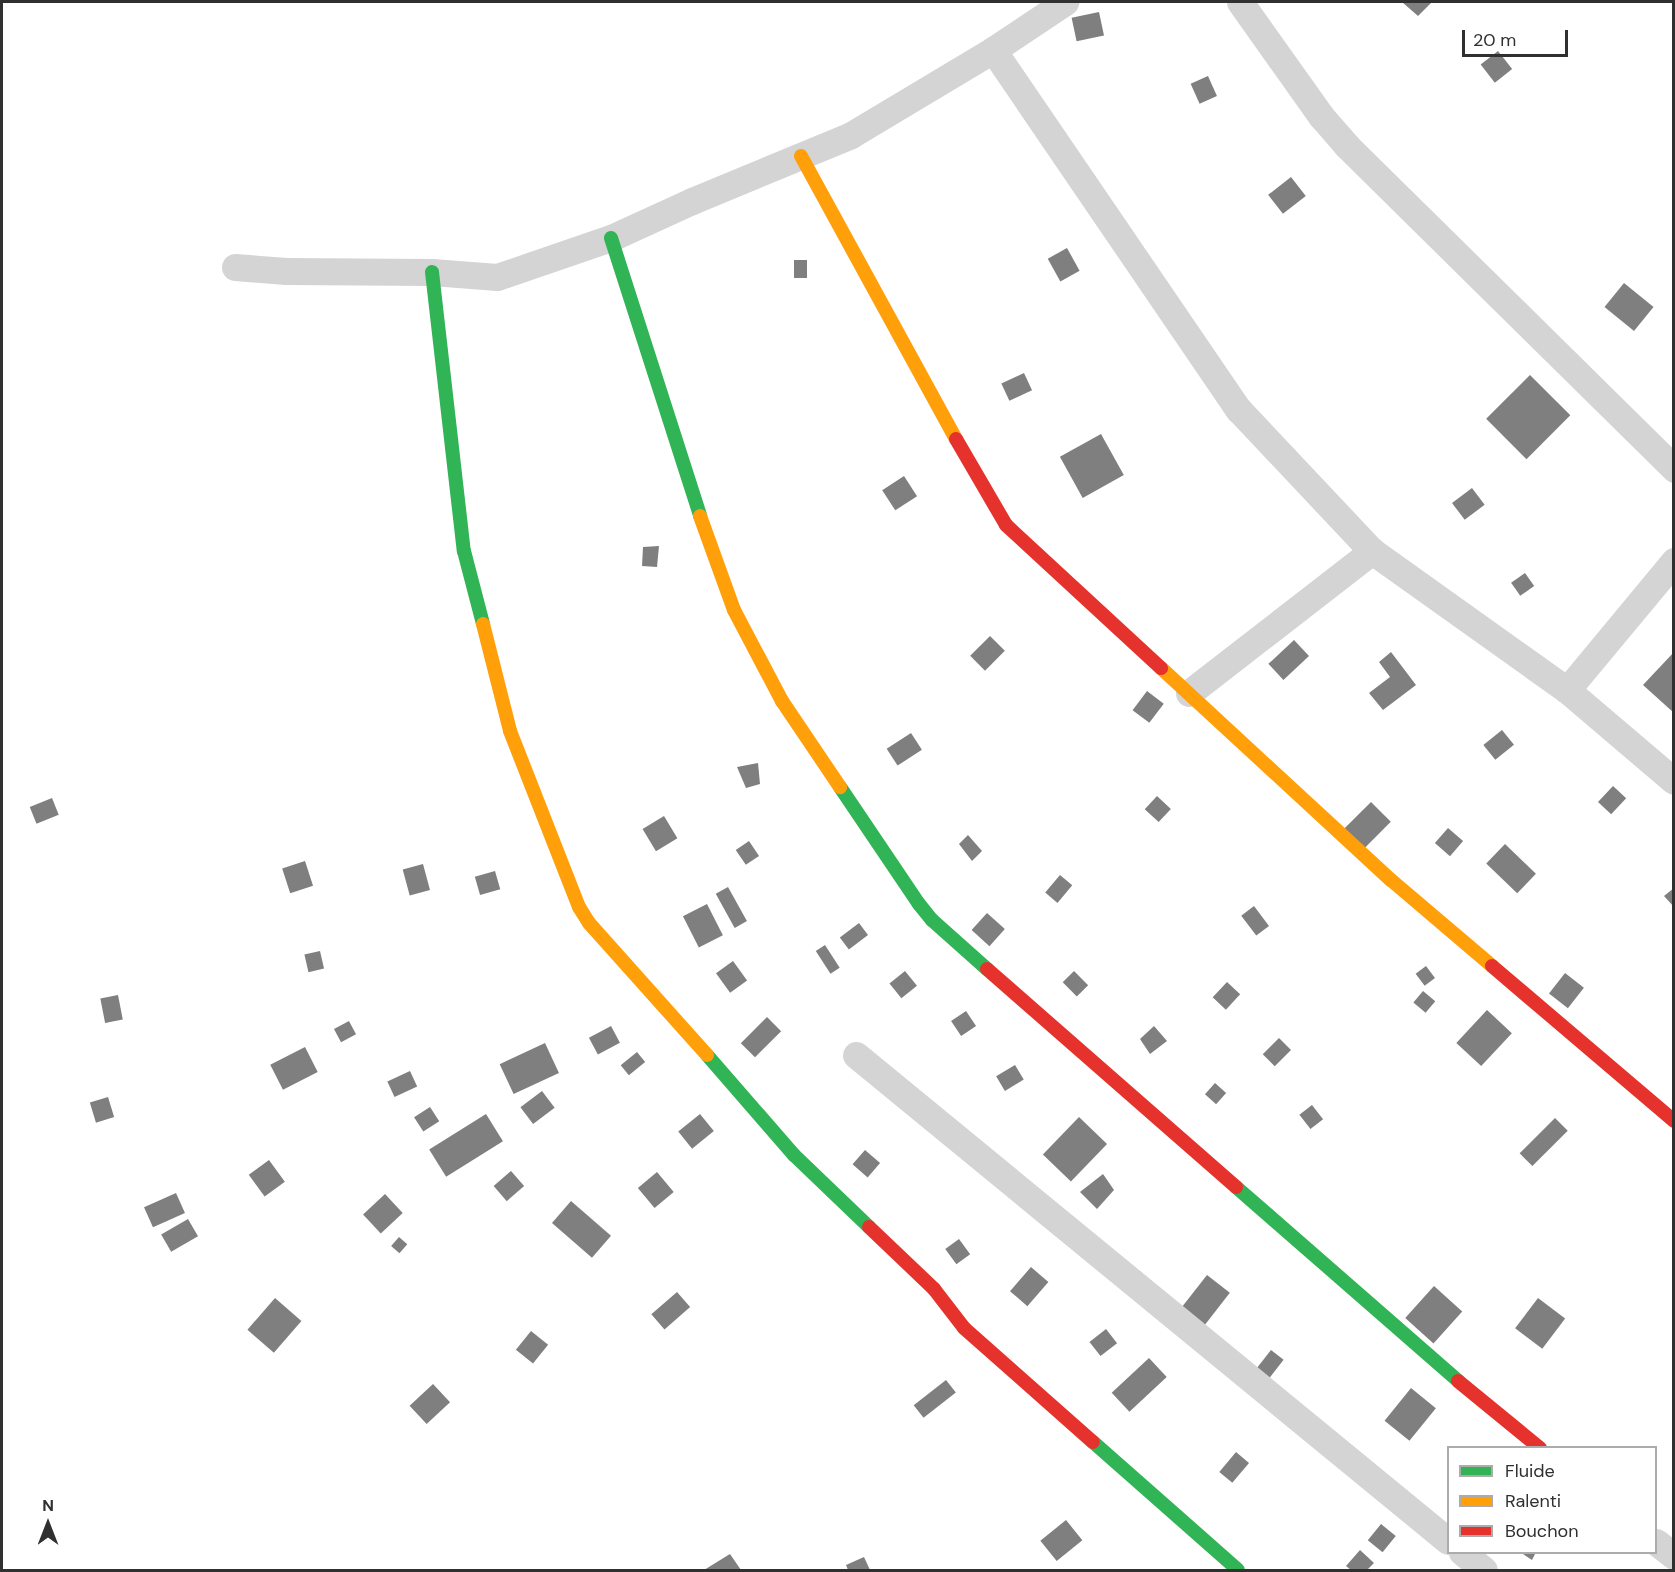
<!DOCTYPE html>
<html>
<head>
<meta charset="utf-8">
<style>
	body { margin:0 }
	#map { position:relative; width:1675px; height:1572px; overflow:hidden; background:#fff; font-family:"DM Sans",sans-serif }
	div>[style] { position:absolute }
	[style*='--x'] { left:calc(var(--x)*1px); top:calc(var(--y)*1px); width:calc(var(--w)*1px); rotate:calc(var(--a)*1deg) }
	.building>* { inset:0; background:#7f7f7f; transform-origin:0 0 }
	.street>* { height:27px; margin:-13.5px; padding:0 13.5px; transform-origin:13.5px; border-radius:13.5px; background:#d4d4d4 }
	.fast>* { height:14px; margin:-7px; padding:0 7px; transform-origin:7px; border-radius:7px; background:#30b455 }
	.slow>* { height:14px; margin:-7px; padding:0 7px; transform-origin:7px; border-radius:7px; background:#ff9f0a }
	.jam>* { height:14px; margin:-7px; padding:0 7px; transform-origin:7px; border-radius:7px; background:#e5322d }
	span { translate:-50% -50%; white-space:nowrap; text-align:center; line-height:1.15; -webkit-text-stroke:6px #fff; paint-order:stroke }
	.frame { position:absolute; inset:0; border:3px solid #303030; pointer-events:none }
	.legend { position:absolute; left:1447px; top:1446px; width:210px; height:108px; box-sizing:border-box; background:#fff; border:2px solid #acacac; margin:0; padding:8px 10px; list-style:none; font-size:18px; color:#303030 }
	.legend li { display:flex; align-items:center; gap:12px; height:30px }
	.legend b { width:30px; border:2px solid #acacac }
	.north { position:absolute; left:18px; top:1494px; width:60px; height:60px; -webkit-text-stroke:4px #fff; paint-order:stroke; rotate:0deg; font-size:16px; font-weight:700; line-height:24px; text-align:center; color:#303030 }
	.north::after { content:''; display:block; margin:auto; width:21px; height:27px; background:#303030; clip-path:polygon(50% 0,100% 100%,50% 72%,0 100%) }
	.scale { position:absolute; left:1462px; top:30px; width:106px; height:27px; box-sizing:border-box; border:3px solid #303030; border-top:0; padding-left:8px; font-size:18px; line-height:21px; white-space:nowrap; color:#303030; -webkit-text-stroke:4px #fff; paint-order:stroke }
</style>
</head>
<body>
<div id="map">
	<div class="building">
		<div style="clip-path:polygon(1402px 2px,1432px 2px,1418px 16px)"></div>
		<div style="left:1099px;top:12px;width:24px;height:28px;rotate:78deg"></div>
		<div style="left:1498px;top:51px;width:23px;height:22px;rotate:52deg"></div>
		<div style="left:1208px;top:76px;width:22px;height:19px;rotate:66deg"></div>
		<div style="left:1291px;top:177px;width:24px;height:29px;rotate:52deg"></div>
		<div style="left:1067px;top:248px;width:26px;height:22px;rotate:61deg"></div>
		<div style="left:794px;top:260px;width:13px;height:18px"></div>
		<div style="left:1624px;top:283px;width:38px;height:31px;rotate:39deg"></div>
		<div style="left:1024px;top:373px;width:19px;height:25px;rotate:65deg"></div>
		<div style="left:1530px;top:375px;width:57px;height:62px;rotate:45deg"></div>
		<div style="left:1101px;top:434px;width:47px;height:47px;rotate:61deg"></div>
		<div style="left:904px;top:476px;width:24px;height:26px;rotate:57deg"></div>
		<div style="left:1472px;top:488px;width:21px;height:25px;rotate:53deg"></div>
		<div style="clip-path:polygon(659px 546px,657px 567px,642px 566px,643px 547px)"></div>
		<div style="left:1525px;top:573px;width:16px;height:17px;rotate:55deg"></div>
		<div style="left:990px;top:636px;width:21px;height:28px;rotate:45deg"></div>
		<div style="left:1294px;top:640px;width:22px;height:35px;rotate:47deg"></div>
		<div style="clip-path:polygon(1391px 652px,1416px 685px,1383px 710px,1369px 693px,1390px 677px,1379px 662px)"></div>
		<div style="clip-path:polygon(1674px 652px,1674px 713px,1643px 685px)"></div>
		<div style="left:1147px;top:691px;width:21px;height:24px;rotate:37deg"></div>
		<div style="left:1502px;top:730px;width:19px;height:24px;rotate:51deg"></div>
		<div style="left:911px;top:733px;width:20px;height:29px;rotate:57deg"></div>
		<div style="clip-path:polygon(758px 763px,760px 784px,746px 788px,737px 767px)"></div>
		<div style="left:1613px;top:786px;width:18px;height:22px;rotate:43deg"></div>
		<div style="left:1157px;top:796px;width:19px;height:18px;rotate:43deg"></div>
		<div style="left:52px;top:798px;width:18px;height:24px;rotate:68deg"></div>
		<div style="left:1371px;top:802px;width:28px;height:38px;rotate:45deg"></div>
		<div style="left:664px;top:816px;width:26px;height:25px;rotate:59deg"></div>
		<div style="left:1448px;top:828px;width:20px;height:20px;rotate:41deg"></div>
		<div style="clip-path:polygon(968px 835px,982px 851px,972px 861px,959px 844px)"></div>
		<div style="left:749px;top:841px;width:18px;height:16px;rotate:56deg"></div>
		<div style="left:1505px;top:844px;width:43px;height:27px;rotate:44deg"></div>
		<div style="left:305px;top:861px;width:26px;height:24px;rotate:72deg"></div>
		<div style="left:423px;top:864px;width:27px;height:21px;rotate:75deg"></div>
		<div style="left:495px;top:871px;width:19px;height:21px;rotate:74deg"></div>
		<div style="left:1060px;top:875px;width:16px;height:23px;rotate:40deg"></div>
		<div style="left:728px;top:887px;width:39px;height:14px;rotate:61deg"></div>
		<div style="clip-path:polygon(1674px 888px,1674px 907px,1664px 896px)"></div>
		<div style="left:707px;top:904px;width:35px;height:27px;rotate:63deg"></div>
		<div style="left:1254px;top:906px;width:25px;height:16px;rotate:53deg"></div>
		<div style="left:987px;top:913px;width:24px;height:23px;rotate:42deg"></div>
		<div style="left:859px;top:923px;width:15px;height:24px;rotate:53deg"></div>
		<div style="left:825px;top:945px;width:27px;height:11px;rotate:57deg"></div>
		<div style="left:320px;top:951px;width:18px;height:16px;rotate:77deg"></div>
		<div style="left:733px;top:961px;width:24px;height:21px;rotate:54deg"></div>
		<div style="left:1426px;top:966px;width:15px;height:13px;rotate:53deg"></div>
		<div style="left:905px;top:971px;width:19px;height:20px;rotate:51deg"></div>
		<div style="left:1074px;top:971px;width:20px;height:16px;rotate:45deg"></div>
		<div style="left:1565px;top:973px;width:24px;height:26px;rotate:38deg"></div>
		<div style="left:1227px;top:982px;width:18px;height:21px;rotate:43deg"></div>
		<div style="left:1423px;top:991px;width:16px;height:15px;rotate:40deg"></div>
		<div style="left:118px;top:995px;width:25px;height:18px;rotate:79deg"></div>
		<div style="left:1487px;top:1010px;width:34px;height:45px;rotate:43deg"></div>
		<div style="left:966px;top:1011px;width:18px;height:18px;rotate:56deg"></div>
		<div style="left:767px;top:1017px;width:20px;height:37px;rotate:45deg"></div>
		<div style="left:349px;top:1021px;width:15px;height:17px;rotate:62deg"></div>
		<div style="left:611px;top:1026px;width:19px;height:25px;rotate:62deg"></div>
		<div style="clip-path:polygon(1154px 1026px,1167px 1041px,1150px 1054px,1140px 1039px)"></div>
		<div style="left:1279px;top:1038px;width:17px;height:23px;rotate:45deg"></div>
		<div style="left:545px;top:1043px;width:33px;height:50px;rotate:65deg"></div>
		<div style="left:305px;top:1047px;width:28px;height:39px;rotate:63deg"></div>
		<div style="left:637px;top:1052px;width:13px;height:21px;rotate:51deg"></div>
		<div style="left:1015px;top:1065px;width:17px;height:22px;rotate:59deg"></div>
		<div style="left:410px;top:1071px;width:17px;height:25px;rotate:65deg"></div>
		<div style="left:1215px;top:1083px;width:15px;height:15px;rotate:42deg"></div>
		<div style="left:542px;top:1091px;width:21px;height:27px;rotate:53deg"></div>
		<div style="left:108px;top:1097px;width:21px;height:19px;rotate:73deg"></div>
		<div style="left:1312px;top:1105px;width:18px;height:16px;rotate:52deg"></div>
		<div style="left:430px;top:1107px;width:17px;height:19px;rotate:57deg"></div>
		<div style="left:486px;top:1114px;width:32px;height:67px;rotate:58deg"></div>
		<div style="left:700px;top:1114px;width:22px;height:28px;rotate:51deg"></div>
		<div style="left:1079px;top:1117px;width:39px;height:52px;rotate:44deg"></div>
		<div style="left:1555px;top:1118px;width:18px;height:50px;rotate:45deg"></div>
		<div style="left:865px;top:1150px;width:20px;height:19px;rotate:41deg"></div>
		<div style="left:269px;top:1160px;width:27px;height:25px;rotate:54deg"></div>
		<div style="left:511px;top:1171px;width:20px;height:23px;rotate:49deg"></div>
		<div style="left:657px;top:1172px;width:26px;height:25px;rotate:50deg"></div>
		<div style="clip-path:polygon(1103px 1174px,1114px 1190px,1097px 1209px,1080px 1192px)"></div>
		<div style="left:176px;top:1193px;width:22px;height:35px;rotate:66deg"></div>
		<div style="left:385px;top:1194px;width:26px;height:30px;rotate:47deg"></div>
		<div style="left:571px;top:1201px;width:53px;height:29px;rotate:41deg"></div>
		<div style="left:188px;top:1219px;width:20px;height:31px;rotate:60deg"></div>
		<div style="left:399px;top:1237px;width:11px;height:12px;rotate:41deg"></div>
		<div style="left:959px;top:1239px;width:19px;height:17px;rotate:54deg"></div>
		<div style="left:1031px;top:1267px;width:23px;height:32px;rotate:41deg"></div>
		<div style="left:1207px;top:1275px;width:29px;height:42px;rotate:38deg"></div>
		<div style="left:1434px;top:1286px;width:38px;height:43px;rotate:42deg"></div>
		<div style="left:677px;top:1292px;width:20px;height:34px;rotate:49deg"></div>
		<div style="left:275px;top:1298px;width:35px;height:42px;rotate:41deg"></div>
		<div style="left:1538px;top:1298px;width:34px;height:38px;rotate:37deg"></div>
		<div style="left:1106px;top:1329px;width:18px;height:21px;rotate:52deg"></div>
		<div style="left:531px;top:1331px;width:22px;height:24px;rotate:39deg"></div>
		<div style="left:1271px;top:1350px;width:16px;height:28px;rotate:38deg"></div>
		<div style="left:1149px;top:1358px;width:26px;height:51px;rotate:47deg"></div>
		<div style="left:946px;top:1380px;width:16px;height:41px;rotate:52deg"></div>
		<div style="left:433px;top:1384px;width:25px;height:32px;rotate:47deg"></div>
		<div style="left:1411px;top:1388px;width:32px;height:42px;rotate:39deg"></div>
		<div style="left:1236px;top:1452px;width:17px;height:26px;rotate:40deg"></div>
		<div style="left:1066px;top:1520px;width:26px;height:33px;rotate:51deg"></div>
		<div style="left:1381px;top:1524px;width:19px;height:21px;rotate:39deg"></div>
		<div style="clip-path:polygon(1360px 1550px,1374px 1563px,1367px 1570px,1351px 1570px,1346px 1566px)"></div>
		<div style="clip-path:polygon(1520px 1552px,1536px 1552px,1532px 1560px)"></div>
		<div style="clip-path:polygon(730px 1554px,741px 1570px,704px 1570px)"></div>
		<div style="clip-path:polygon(864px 1557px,870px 1570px,848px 1570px,846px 1565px)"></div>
	</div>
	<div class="street">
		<div style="--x:1240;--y:2;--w:140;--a:54.6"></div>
		<div style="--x:1321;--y:116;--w:40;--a:49"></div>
		<div style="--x:1347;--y:146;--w:460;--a:44.6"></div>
		<div style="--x:993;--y:50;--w:436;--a:55.7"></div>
		<div style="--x:1239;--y:410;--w:194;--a:46.7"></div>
		<div style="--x:1372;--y:551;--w:239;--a:35.5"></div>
		<div style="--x:1567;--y:690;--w:140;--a:40.4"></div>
		<div style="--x:235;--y:267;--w:51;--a:4.5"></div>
		<div style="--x:286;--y:271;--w:146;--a:0.4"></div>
		<div style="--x:432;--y:272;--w:65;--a:4.4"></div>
		<div style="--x:497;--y:277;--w:120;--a:-18.9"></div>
		<div style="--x:611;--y:238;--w:89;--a:-24.6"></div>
		<div style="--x:692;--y:201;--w:172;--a:-22.5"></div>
		<div style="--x:851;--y:135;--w:165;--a:-30.9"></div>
		<div style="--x:993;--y:50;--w:87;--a:-33.7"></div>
		<div style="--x:1567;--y:690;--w:168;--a:-50.3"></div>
		<div style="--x:1189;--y:693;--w:232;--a:-37.8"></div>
		<div style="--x:856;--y:1055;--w:766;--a:39.38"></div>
		<div style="--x:1656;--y:1542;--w:23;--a:38"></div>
		<div style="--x:1462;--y:1552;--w:28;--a:39"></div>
	</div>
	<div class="fast">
		<div style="--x:611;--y:238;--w:292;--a:72.2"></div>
		<div style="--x:432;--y:272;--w:281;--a:83.5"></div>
		<div style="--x:464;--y:551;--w:75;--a:75.4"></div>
		<div style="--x:840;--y:787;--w:141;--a:56"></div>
		<div style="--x:919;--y:904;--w:21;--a:51"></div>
		<div style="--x:932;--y:920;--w:74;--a:41.7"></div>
		<div style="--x:707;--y:1055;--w:133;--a:49"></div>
		<div style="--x:794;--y:1155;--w:104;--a:43.8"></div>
		<div style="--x:1236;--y:1187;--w:295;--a:41.1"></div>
		<div style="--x:1093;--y:1442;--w:193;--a:41.4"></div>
	</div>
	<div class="slow">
		<div style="--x:801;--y:156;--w:323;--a:61.3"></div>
		<div style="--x:700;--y:516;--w:100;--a:70.1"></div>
		<div style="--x:734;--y:610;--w:103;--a:62.2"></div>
		<div style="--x:782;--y:701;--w:104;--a:56"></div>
		<div style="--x:483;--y:624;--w:110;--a:75.8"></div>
		<div style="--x:510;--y:731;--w:189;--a:68.6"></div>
		<div style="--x:579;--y:907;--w:19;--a:58"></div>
		<div style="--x:589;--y:923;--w:177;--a:48.2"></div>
		<div style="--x:1161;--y:668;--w:313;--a:42.7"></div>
		<div style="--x:1391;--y:880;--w:133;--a:40.4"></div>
	</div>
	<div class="jam">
		<div style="--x:956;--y:439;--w:99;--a:59.8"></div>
		<div style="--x:1006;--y:525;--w:211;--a:42.7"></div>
		<div style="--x:1492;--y:966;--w:239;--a:40.4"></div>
		<div style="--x:987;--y:969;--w:331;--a:41.2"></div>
		<div style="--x:869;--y:1227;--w:90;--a:43.6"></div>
		<div style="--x:934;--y:1289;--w:49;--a:52.4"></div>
		<div style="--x:964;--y:1328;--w:172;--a:41.5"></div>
		<div style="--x:1458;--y:1381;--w:106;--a:39.3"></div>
	</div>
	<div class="frame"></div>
	<ul class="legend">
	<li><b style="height:8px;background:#30b455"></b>Fluide</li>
	<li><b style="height:8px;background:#ff9f0a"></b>Ralenti</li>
	<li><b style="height:8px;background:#e5322d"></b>Bouchon</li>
	</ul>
	<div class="north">N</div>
	<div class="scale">20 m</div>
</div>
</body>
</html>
